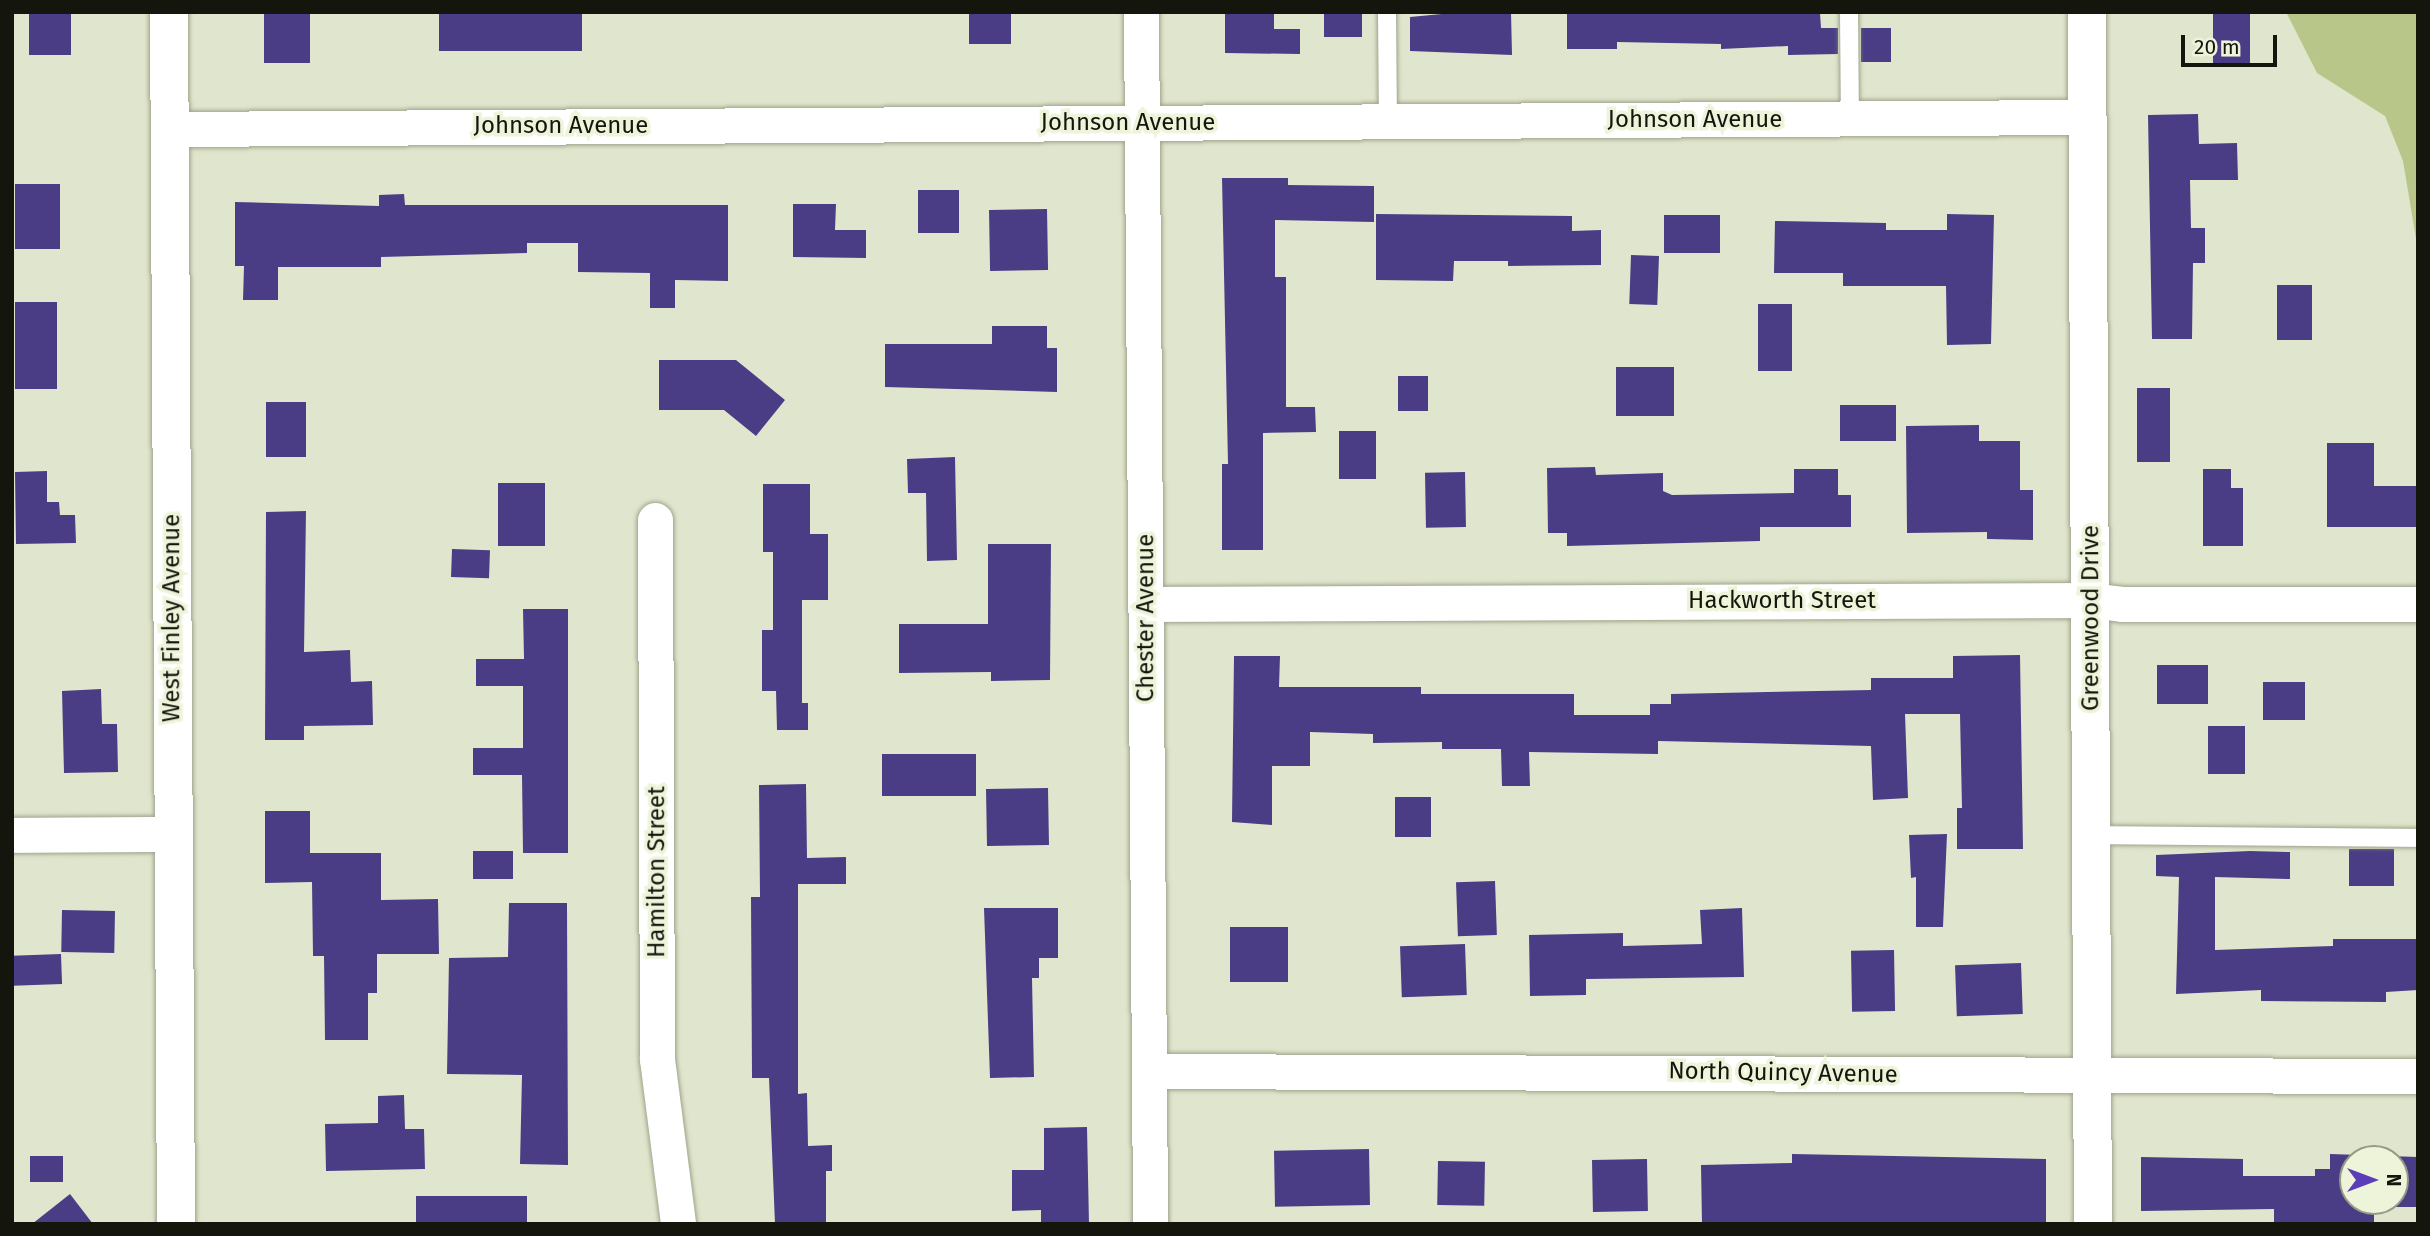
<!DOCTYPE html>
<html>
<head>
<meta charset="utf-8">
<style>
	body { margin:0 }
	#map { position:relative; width:2430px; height:1236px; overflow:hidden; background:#e0e6cd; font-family:"Fira Sans",sans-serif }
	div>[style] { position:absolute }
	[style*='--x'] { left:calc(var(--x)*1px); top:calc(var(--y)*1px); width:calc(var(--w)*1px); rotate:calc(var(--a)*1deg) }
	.green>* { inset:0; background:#b8c789 }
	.building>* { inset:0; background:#4a3d85; transform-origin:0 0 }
	.roads { filter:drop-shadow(0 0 2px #9ea48c) drop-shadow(0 0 2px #9ea48c) }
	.service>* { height:18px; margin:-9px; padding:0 9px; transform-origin:9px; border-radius:9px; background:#fff }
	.minor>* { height:35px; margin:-17.5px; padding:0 17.5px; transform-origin:17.5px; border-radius:17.5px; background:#fff }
	.tertiary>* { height:38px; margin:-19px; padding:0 19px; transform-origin:19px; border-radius:19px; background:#fff }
	.secondary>* { height:38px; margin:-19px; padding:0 19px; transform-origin:19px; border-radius:19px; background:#fff }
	span { translate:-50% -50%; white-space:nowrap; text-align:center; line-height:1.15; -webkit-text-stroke:7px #edf4da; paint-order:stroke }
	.street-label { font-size:24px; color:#14160e }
	.frame { position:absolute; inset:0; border:14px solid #14160e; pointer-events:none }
	.north { position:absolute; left:2339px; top:1145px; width:70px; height:70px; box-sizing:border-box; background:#edf4da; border:2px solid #969b88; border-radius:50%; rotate:90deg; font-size:19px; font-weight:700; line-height:28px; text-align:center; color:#14160e }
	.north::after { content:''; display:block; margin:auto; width:24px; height:32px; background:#5b3eb7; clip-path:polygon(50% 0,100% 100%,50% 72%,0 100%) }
	.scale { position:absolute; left:2181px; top:35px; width:96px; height:32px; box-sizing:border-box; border:4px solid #14160e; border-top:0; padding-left:9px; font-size:21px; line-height:24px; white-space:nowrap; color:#14160e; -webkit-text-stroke:5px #edf4da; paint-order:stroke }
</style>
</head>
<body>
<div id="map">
	<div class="green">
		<div style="clip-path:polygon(2286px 12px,2418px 12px,2418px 251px,2403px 161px,2385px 116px,2317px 73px)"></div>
	</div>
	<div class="building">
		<div style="left:29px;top:12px;width:42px;height:43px"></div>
		<div style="left:264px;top:12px;width:46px;height:51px"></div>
		<div style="left:439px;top:12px;width:143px;height:39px"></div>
		<div style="left:969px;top:12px;width:42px;height:32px"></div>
		<div style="clip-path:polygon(1225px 12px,1274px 12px,1274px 29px,1300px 29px,1300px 54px,1225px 53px)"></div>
		<div style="left:1324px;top:12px;width:38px;height:25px"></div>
		<div style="clip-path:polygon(1463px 12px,1511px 12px,1512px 55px,1410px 51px,1410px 17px)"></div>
		<div style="clip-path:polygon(1567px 12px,1820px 13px,1821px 28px,1838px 28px,1838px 54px,1788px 55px,1788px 46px,1721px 49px,1721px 44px,1617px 42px,1617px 49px,1567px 49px)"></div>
		<div style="left:2213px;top:12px;width:37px;height:52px"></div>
		<div style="left:1861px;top:28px;width:30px;height:34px"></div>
		<div style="clip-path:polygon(2198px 114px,2199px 144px,2237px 143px,2238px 180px,2190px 180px,2191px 228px,2205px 228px,2205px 263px,2193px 263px,2192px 339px,2152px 339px,2148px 115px)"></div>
		<div style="clip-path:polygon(1222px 178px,1288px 178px,1288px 185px,1374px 186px,1374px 222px,1275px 220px,1275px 277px,1286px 277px,1286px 407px,1315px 407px,1316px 432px,1263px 433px,1263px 550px,1222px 550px,1222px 464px,1228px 464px)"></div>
		<div style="left:15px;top:184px;width:45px;height:65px"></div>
		<div style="left:918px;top:190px;width:41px;height:43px"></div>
		<div style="clip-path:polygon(404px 194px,405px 205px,728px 205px,728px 281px,675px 280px,675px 308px,650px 308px,650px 273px,578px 272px,578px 243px,527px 243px,527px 253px,381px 257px,381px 267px,278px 267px,278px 300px,243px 300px,244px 266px,235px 266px,235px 202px,379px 206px,379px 195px)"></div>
		<div style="clip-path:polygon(793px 204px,836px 204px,835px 230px,866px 230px,866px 258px,793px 257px)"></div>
		<div style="left:1047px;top:209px;width:61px;height:58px;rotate:89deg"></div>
		<div style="clip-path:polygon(1376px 214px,1572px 216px,1572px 231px,1601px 230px,1601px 265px,1508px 266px,1508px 261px,1454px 261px,1453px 281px,1376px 280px)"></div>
		<div style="clip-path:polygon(1947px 214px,1994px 215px,1991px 344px,1947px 345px,1946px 286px,1843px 286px,1843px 273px,1774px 273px,1775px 221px,1886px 223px,1886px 230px,1947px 230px)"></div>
		<div style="left:1664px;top:215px;width:56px;height:38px"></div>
		<div style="left:1631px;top:255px;width:28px;height:49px;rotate:2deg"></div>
		<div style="left:2277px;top:285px;width:35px;height:55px"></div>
		<div style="left:15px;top:302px;width:42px;height:87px"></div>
		<div style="left:1758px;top:304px;width:34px;height:67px"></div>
		<div style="clip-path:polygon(992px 326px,1047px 326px,1047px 348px,1057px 348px,1057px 392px,885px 387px,885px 344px,992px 344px)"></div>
		<div style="clip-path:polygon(659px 360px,736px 360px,785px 400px,756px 436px,724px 410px,659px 410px)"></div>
		<div style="left:1616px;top:367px;width:58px;height:49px"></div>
		<div style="left:1428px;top:376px;width:35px;height:30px;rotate:90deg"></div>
		<div style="left:2137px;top:388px;width:33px;height:74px"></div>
		<div style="left:266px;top:402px;width:40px;height:55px"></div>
		<div style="left:1840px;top:405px;width:56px;height:36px"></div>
		<div style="clip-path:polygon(1979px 425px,1979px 441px,2020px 441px,2020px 490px,2033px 490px,2033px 540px,1987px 539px,1987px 532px,1907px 533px,1906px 426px)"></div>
		<div style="left:1339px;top:431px;width:37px;height:48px"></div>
		<div style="clip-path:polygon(2327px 443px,2374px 443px,2374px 486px,2418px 486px,2418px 527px,2327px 527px)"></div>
		<div style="clip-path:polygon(955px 457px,957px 560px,927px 561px,926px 493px,908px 493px,907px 459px)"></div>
		<div style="clip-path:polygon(1595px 467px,1596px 475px,1663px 473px,1663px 491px,1672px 495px,1794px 493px,1794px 469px,1838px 469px,1838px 495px,1851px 495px,1851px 527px,1760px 527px,1760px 541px,1567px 546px,1567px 533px,1548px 533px,1547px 468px)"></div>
		<div style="clip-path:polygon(2203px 469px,2231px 469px,2231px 488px,2243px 488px,2243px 546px,2203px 546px)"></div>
		<div style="clip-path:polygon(47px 471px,47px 502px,59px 502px,60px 515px,75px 515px,76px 543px,16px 544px,15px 472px)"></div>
		<div style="left:1465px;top:472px;width:55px;height:40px;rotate:89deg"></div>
		<div style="left:498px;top:483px;width:47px;height:63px"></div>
		<div style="clip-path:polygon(763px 484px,810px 484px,810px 534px,828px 534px,828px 600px,802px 600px,802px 703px,808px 703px,808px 730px,777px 730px,776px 691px,762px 691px,762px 630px,773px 630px,773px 552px,763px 552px)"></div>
		<div style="clip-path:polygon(306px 511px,304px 652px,350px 650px,351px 682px,372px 681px,373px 725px,304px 726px,304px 740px,265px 740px,266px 512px)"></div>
		<div style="clip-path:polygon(988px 544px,1051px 544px,1050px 680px,991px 681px,991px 672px,899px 673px,899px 624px,988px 624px)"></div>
		<div style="left:452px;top:549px;width:38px;height:28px;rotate:2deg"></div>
		<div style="clip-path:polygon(523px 609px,568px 609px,568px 853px,523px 853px,522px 775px,473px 775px,473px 748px,523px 748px,523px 686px,476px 686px,476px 659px,524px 659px)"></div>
		<div style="clip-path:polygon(2020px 655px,2023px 849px,1957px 849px,1957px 808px,1962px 808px,1960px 714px,1905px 714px,1908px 798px,1873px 800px,1871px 746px,1658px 741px,1658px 754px,1529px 752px,1530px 786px,1502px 786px,1501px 749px,1442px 749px,1442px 742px,1373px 743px,1373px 734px,1310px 732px,1310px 766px,1272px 766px,1272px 825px,1232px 822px,1234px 656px,1280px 656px,1279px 687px,1421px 687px,1421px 694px,1574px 694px,1574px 715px,1650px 715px,1650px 704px,1671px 704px,1671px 694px,1871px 690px,1871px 678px,1953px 678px,1953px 656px)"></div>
		<div style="left:2208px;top:665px;width:39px;height:51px;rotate:90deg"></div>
		<div style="left:2305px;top:682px;width:38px;height:42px;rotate:90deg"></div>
		<div style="clip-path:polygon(101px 689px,102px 724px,117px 724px,118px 772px,64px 773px,62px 691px)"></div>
		<div style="left:2208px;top:726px;width:37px;height:48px"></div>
		<div style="left:882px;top:754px;width:94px;height:42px"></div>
		<div style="clip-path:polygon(806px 784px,807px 858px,846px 857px,846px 884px,798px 884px,798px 1094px,807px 1093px,808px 1146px,832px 1145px,832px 1171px,826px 1171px,826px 1224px,775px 1224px,769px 1078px,752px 1078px,751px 897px,760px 897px,759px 785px)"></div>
		<div style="left:1048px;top:788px;width:57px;height:62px;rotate:89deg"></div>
		<div style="left:1395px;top:797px;width:36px;height:40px"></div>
		<div style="clip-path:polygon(265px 811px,310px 811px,310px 853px,381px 853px,381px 900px,438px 899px,439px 954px,377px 954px,377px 993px,368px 993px,368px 1040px,325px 1040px,324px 956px,313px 956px,312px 882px,265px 883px)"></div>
		<div style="clip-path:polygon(1947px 834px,1943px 927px,1916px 927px,1916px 877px,1911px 878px,1909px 835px)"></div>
		<div style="left:2349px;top:849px;width:45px;height:37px"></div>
		<div style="left:473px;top:851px;width:40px;height:28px"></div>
		<div style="clip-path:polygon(2250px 851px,2290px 852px,2290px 879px,2215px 877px,2215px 950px,2333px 946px,2333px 939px,2418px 939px,2418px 990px,2386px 992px,2386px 1002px,2261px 1001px,2261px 990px,2176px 994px,2179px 877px,2156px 876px,2156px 855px)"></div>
		<div style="left:1495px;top:881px;width:54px;height:39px;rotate:88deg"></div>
		<div style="clip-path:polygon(509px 903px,567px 903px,568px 1165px,520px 1164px,522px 1075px,447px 1074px,449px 958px,508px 957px)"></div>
		<div style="clip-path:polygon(984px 908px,1058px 908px,1058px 958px,1039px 958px,1039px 978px,1032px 978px,1034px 1077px,990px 1078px)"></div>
		<div style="clip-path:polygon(1742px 908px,1744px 977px,1586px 979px,1586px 995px,1530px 996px,1529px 935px,1623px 933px,1623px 946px,1702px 944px,1700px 910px)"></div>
		<div style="left:62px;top:910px;width:53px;height:42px;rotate:1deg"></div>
		<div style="left:1230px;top:927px;width:58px;height:55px"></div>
		<div style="left:1465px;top:944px;width:51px;height:65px;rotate:88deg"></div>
		<div style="left:1894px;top:950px;width:61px;height:43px;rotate:89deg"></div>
		<div style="left:61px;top:954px;width:30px;height:49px;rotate:88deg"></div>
		<div style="left:2021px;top:963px;width:51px;height:66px;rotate:88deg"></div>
		<div style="clip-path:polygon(404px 1095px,405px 1129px,424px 1129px,425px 1169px,326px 1171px,325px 1124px,378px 1123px,378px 1096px)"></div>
		<div style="clip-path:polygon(1087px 1127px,1089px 1224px,1041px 1224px,1041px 1210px,1012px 1211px,1012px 1170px,1044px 1170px,1044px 1128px)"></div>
		<div style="left:1369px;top:1149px;width:56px;height:95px;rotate:89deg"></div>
		<div style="clip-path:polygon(1792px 1154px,2046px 1159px,2046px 1224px,1702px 1224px,1701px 1165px,1792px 1163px)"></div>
		<div style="clip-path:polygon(evenodd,2330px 1154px,2418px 1157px,2418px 1207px,2374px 1207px,2374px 1224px,2274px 1224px,2274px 1209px,2141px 1211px,2141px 1157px,2243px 1159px,2243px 1176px,2315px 1176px,2315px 1169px,2330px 1169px,2330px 1154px,2353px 1159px,2395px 1159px,2395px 1201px,2353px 1201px,2353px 1159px)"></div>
		<div style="left:30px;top:1156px;width:33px;height:26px"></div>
		<div style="left:1647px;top:1159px;width:52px;height:55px;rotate:89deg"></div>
		<div style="left:1438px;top:1161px;width:47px;height:44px;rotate:1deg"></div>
		<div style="clip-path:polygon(70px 1194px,93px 1224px,32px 1224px)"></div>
		<div style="left:416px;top:1196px;width:111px;height:28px"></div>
	</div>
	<div class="roads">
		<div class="service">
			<div style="--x:1387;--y:12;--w:109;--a:89.5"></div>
			<div style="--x:1849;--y:12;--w:107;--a:89.5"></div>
			<div style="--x:2092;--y:835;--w:326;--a:0.5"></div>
		</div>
		<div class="minor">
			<div style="--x:1141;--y:12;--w:1212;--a:89.57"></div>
			<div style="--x:169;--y:129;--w:1919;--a:-0.36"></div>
			<div style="--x:655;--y:520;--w:539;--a:89.79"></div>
			<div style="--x:657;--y:1059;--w:166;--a:82.7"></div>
			<div style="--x:1146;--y:604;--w:944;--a:-0.24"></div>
			<div style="--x:2090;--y:600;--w:32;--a:7"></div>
			<div style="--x:2122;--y:604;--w:296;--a:0"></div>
			<div style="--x:12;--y:835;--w:162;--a:-0.4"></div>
			<div style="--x:1149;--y:1071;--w:1269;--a:0.23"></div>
		</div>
		<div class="tertiary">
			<div style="--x:2087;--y:12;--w:1212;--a:89.72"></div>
		</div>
		<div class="secondary">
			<div style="--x:169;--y:12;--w:1212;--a:89.67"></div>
		</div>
	</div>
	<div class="street-label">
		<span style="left:1695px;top:120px">Johnson Avenue</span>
		<span style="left:1128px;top:123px">Johnson Avenue</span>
		<span style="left:561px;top:126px">Johnson Avenue</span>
		<span style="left:1782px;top:601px">Hackworth Street</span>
		<span style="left:172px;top:618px;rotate:-90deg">West Finley Avenue</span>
		<span style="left:1146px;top:618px;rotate:-90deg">Chester Avenue</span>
		<span style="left:2091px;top:618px;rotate:-90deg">Greenwood Drive</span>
		<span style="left:657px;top:872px;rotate:-90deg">Hamilton Street</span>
		<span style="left:1783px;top:1073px;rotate:1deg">North Quincy Avenue</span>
	</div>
	<div class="frame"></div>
	<div class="north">N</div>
	<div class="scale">20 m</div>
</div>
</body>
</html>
